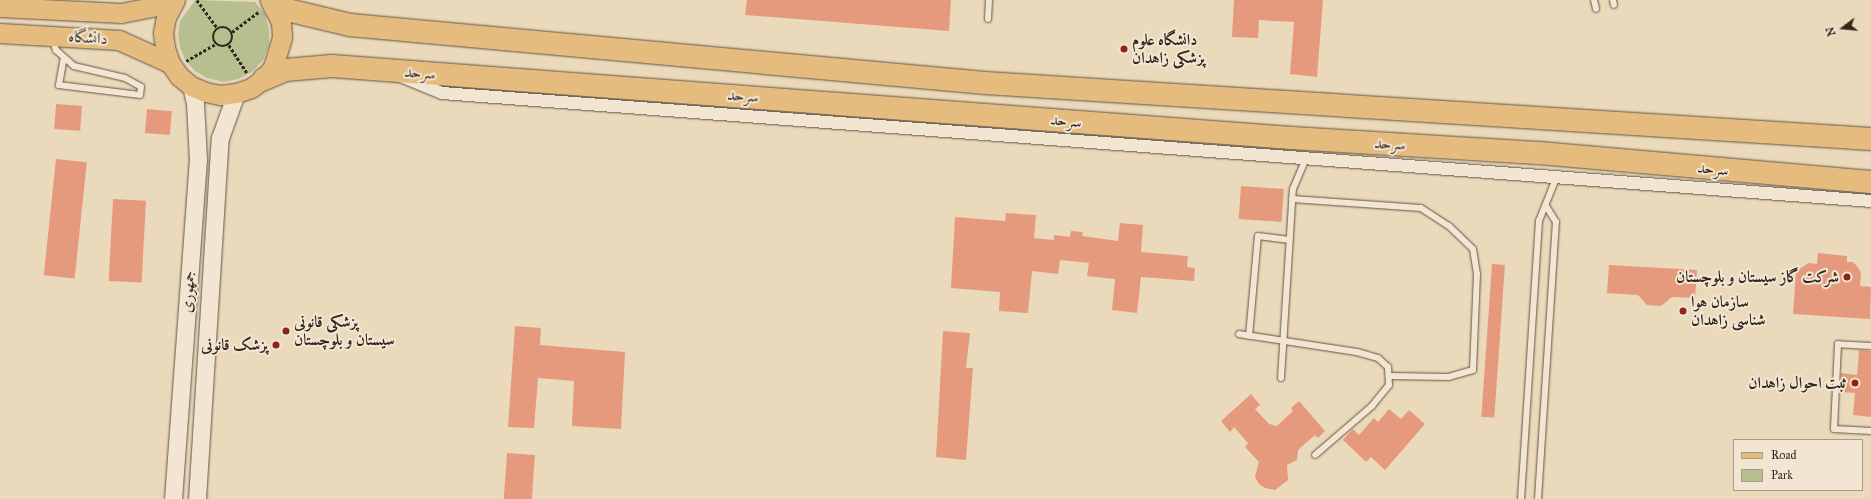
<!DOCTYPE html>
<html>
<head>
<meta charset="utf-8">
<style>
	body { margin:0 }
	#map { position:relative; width:1871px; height:499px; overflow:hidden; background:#ebd9bb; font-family:"IM FELL Great Primer",Amiri,serif }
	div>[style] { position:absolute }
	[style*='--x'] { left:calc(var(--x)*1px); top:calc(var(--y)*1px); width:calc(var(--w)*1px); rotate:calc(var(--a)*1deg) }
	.green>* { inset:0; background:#b7bf90 }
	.building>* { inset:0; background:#e69a7d; transform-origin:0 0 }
	.path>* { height:2.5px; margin-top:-1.25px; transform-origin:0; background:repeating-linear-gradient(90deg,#31271e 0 3px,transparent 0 5px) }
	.path>.ring { margin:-1.25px; padding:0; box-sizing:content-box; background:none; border:2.5px solid #31271e; border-radius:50% }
	.roads { filter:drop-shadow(0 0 1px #605445) drop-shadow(0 0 1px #605445) }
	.lane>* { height:6px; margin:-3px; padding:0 3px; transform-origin:3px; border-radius:3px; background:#f2e6d3 }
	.street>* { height:12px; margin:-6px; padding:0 6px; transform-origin:6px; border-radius:6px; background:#f2e6d3 }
	.secondary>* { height:17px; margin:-8.5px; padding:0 8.5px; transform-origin:8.5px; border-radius:8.5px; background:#f2e6d3 }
	.primary>* { height:19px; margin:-9.5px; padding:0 9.5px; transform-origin:9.5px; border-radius:9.5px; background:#e6bc7e }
	.highway>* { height:22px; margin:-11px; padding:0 11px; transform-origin:11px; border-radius:11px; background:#e6bc7e }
	.dots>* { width:11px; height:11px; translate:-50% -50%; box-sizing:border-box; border:2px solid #f2e6d3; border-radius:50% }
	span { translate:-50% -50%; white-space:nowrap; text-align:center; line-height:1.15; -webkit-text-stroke:4px #f2e6d3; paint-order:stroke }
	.street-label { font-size:16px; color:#31271e }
	.poi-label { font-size:16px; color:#31271e; font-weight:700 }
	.left { translate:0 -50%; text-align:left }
	.right { translate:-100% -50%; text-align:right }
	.legend { position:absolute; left:1733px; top:439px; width:130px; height:52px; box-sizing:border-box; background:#f2e6d3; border:1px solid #a59a8b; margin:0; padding:5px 7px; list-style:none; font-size:12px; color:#31271e }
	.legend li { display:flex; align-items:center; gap:8px; height:20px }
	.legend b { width:20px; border:1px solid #a59a8b }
	.north { position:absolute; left:1823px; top:8px; width:40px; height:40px; -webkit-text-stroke:3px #f2e6d3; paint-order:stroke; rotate:254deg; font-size:11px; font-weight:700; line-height:16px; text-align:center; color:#31271e }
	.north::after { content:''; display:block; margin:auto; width:14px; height:18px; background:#31271e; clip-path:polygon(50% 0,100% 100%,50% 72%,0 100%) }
</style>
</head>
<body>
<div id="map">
	<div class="green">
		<div style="clip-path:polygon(195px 0,255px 2px,265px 14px,269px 29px,269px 45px,263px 60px,252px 72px,238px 79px,223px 82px,207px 78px,195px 71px,186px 61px,180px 48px,178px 34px,180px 21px)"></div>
	</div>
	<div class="building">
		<div style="clip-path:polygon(747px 0,951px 0,949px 31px,745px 15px)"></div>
		<div style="clip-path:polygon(1234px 0,1323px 0,1317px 77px,1290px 74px,1294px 22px,1259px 20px,1258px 38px,1232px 37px)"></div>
		<div style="left:56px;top:104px;width:26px;height:25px;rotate:4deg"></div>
		<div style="left:147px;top:109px;width:25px;height:24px;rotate:5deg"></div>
		<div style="left:56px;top:159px;width:31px;height:117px;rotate:6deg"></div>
		<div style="left:1241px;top:186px;width:43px;height:33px;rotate:4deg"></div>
		<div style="left:113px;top:199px;width:33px;height:82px;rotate:3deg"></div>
		<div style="clip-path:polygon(1006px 213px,1036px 215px,1034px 238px,1054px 240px,1054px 235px,1070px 237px,1071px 231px,1083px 232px,1082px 236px,1118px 241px,1120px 223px,1143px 225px,1141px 252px,1188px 256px,1187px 267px,1195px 268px,1194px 281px,1141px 277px,1137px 313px,1112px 310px,1115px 279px,1087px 276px,1089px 263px,1060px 260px,1058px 274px,1032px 271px,1028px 313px,999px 311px,1000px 292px,951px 288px,955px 217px,1005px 221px)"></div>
		<div style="clip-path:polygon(1818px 253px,1847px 256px,1847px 262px,1853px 262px,1858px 267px,1861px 273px,1860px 286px,1871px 287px,1870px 319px,1793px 314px,1796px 271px,1809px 263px,1817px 264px)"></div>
		<div style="left:1492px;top:264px;width:13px;height:153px;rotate:4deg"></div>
		<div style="clip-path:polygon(1609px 265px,1697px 270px,1695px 298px,1672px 297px,1661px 306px,1647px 305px,1638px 295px,1607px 293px)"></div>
		<div style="clip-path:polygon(515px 326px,541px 328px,540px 345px,625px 352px,621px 429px,572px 426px,574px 381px,538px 378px,534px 428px,508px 427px)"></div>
		<div style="clip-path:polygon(943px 331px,970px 333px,966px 368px,973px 368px,966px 460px,936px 457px)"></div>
		<div style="clip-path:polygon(1859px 350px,1871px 351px,1871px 417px,1853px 415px,1855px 393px,1840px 392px,1841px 373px,1857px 375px)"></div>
		<div style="clip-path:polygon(1251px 394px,1260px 405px,1255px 409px,1269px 424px,1277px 426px,1293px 411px,1291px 408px,1299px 401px,1325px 431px,1318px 438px,1315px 435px,1298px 450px,1297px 460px,1287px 465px,1288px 480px,1275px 490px,1265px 488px,1259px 484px,1255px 477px,1259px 462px,1245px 447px,1248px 443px,1234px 427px,1230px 432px,1221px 421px)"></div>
		<div style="clip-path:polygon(1389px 409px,1401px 419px,1409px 410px,1425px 424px,1385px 470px,1371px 457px,1366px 462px,1343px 440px,1353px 429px,1359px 435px,1374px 418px,1378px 422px)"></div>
		<div style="left:507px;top:453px;width:28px;height:46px;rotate:4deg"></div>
	</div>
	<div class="path">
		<div style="--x:197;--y:0;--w:34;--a:54"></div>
		<div class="ring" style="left:213px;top:27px;width:17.5px;height:17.5px"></div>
		<div style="--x:232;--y:32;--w:34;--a:-37"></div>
		<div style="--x:229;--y:45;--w:33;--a:57"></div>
		<div style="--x:186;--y:61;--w:34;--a:-30"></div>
	</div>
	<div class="roads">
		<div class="lane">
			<div style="--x:1594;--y:0;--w:9;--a:77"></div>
			<div style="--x:1613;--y:0;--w:5;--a:79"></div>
			<div style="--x:988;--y:19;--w:19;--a:-87"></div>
			<div style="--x:52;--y:38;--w:13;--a:72"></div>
			<div style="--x:56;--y:50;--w:24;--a:42"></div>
			<div style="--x:74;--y:66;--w:52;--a:13.2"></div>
			<div style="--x:125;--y:78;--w:18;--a:29"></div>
			<div style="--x:141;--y:87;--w:8;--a:97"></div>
			<div style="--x:140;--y:95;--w:82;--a:-173"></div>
			<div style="--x:59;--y:85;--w:28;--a:-80"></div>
			<div style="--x:1292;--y:199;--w:129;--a:4"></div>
			<div style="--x:1421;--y:208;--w:33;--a:33"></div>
			<div style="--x:1449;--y:226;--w:33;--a:44"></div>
			<div style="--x:1473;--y:249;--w:25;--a:81"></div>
			<div style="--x:1477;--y:274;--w:96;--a:92.4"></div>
			<div style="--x:1473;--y:370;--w:25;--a:164"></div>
			<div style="--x:1449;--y:377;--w:60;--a:-179"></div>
			<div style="--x:1239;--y:334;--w:119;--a:8.7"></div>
			<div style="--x:1357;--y:352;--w:22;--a:16"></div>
			<div style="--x:1378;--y:358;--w:13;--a:42"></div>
			<div style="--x:1388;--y:367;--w:18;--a:87"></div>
			<div style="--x:1389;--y:385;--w:27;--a:129"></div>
			<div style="--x:1372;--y:406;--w:75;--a:139.3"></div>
			<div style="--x:1249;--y:336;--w:100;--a:-84.9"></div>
			<div style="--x:1258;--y:236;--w:32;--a:7"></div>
			<div style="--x:1871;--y:346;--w:33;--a:-177"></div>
			<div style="--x:1838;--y:344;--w:85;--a:92.7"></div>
			<div style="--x:1834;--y:429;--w:37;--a:3"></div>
			<div style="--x:1281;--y:378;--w:189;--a:-86.4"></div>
			<div style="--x:1293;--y:189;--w:34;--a:-67"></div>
			<div style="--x:1521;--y:499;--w:279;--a:-86.3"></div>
			<div style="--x:1539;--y:221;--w:48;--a:-68.2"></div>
			<div style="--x:1538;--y:499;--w:278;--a:-86.3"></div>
			<div style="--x:1556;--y:222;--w:19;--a:-122"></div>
		</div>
		<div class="street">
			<div style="--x:403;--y:77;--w:42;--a:22.3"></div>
			<div style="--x:442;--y:93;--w:1433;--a:4.32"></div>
		</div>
		<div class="secondary">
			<div style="--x:173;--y:499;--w:340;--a:-85.8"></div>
			<div style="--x:198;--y:160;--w:57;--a:-93"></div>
			<div style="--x:195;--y:103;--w:17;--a:-103"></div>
			<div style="--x:197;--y:499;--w:362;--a:-86.4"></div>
			<div style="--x:220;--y:138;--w:48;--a:-70.4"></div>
		</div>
		<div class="primary">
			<div style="--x:175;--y:0;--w:19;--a:118"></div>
			<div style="--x:166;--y:17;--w:16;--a:101"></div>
			<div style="--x:163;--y:33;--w:15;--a:82"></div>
			<div style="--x:165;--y:48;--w:16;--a:72"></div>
			<div style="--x:170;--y:63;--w:16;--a:55"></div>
			<div style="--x:179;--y:76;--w:16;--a:40"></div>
			<div style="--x:191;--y:86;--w:15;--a:23"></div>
			<div style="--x:205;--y:92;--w:16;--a:11"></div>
			<div style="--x:221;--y:95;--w:15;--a:-8"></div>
			<div style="--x:236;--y:93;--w:16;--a:-18"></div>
			<div style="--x:251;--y:88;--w:16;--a:-35"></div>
			<div style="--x:264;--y:79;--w:15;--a:-53"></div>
			<div style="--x:273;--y:67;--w:31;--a:-73"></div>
			<div style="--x:282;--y:37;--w:15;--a:-94"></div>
			<div style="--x:281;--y:22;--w:25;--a:-117"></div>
			<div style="--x:0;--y:7;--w:121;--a:2.8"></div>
			<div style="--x:121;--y:13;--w:52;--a:-11.1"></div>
			<div style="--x:0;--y:33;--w:119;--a:3.4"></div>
			<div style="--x:119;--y:40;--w:56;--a:24.3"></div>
		</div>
		<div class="highway">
			<div style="--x:275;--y:7;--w:77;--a:13.5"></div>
			<div style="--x:350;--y:25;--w:638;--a:5.22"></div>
			<div style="--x:985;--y:83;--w:888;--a:3.62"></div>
			<div style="--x:264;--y:79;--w:23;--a:-23"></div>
			<div style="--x:285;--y:70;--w:47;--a:-4.9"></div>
			<div style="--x:332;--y:66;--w:962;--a:4.29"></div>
			<div style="--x:1291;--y:138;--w:248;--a:3.5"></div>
			<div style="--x:1539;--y:153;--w:333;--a:5"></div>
		</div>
	</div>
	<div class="dots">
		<div style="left:1124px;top:49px;background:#8f2418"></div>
		<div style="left:1847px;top:277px;background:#8f2418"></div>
		<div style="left:1683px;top:311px;background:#8f2418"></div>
		<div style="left:286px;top:331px;background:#8f2418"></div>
		<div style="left:276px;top:345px;background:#8f2418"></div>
		<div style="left:1855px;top:383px;background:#8f2418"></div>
	</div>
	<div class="street-label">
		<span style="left:88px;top:38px;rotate:4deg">دانشگاه</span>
		<span style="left:420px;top:73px;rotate:4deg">سرحد</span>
		<span style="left:743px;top:96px;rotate:4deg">سرحد</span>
		<span style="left:1066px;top:121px;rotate:5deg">سرحد</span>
		<span style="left:1390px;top:144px;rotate:3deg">سرحد</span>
		<span style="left:1713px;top:169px;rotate:5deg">سرحد</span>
		<span style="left:188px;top:292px;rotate:-86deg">جمهوری</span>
	</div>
	<div class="poi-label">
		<span class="left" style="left:1132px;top:49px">دانشگاه علوم<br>پزشکی زاهدان</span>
		<span class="right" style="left:1839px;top:277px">شرکت گاز سیستان و بلوچستان</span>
		<span class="left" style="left:1691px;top:311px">سازمان هوا<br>شناسی زاهدان</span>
		<span class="left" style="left:294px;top:331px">پزشکی قانونی<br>سیستان و بلوچستان</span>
		<span class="right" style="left:268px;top:345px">پزشک قانونی</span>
		<span class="right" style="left:1847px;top:383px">ثبت احوال زاهدان</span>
	</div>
	<ul class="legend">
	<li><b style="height:5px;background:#e6bc7e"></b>Road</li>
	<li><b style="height:11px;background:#b7bf90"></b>Park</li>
	</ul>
	<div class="north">N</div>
</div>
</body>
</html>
